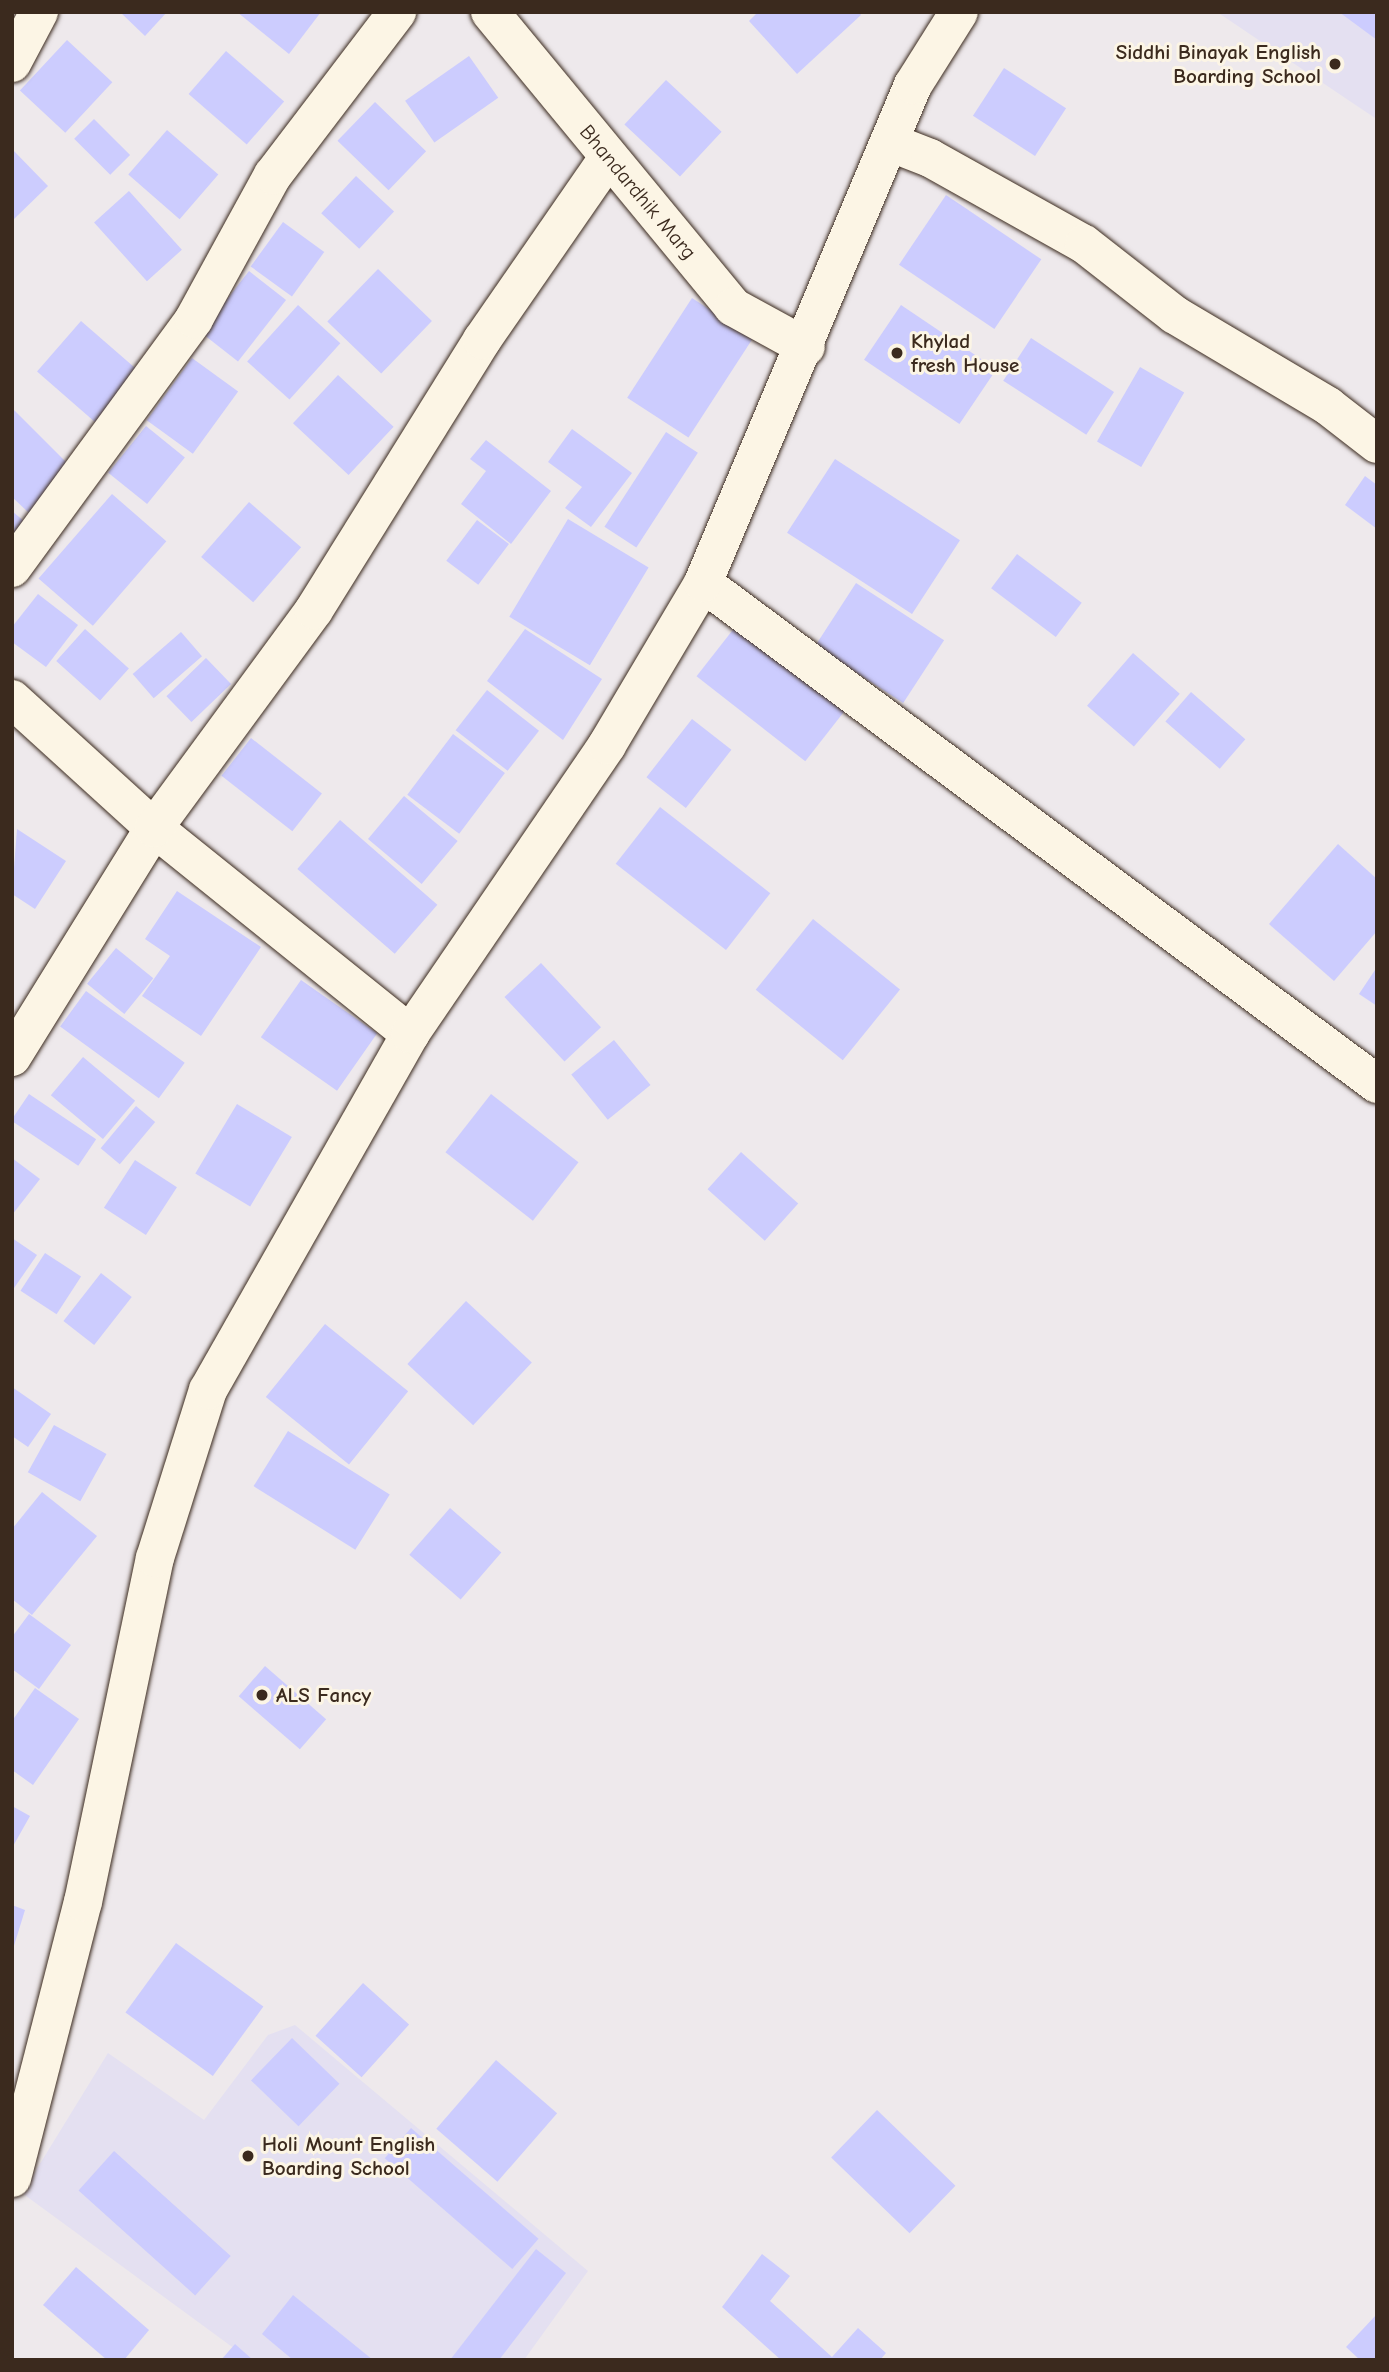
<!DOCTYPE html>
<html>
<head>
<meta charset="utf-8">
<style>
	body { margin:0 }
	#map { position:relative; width:1389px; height:2372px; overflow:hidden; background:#eee9ec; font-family:"Comic Neue",sans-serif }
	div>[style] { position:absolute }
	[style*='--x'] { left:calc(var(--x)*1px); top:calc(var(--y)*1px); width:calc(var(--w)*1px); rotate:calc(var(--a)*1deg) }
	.built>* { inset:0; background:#e4e0f1 }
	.building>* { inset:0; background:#ccccfe; transform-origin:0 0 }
	.roads { filter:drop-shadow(0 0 2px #3b2a1e) drop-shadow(0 0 2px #3b2a1e) }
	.street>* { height:38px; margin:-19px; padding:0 19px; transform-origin:19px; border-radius:19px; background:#fcf5e5 }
	.dots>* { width:19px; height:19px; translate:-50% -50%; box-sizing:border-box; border:4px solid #fcf5e5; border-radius:50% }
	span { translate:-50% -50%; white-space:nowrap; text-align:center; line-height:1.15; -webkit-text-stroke:6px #fcf5e5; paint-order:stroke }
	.poi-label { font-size:21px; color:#3b2a1e; font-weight:700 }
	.right { translate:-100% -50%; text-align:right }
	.left { translate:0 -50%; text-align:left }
	.street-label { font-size:21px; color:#3b2a1e }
	.frame { position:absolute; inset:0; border:14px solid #3b2a1e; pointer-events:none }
</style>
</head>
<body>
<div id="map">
	<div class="built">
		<div style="clip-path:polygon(1217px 12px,1377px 12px,1377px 115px,1375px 118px)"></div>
		<div style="clip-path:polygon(295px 2025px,588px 2271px,524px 2360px,250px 2360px,22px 2193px,108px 2053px,204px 2120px,268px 2035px)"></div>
	</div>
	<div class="building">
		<div style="clip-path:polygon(120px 12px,167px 12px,145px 36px)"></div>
		<div style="clip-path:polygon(237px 12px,321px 12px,289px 54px)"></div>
		<div style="clip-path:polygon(758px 12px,859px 12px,861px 15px,797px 74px,749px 21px)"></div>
		<div style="clip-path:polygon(1339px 12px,1377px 12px,1377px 40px)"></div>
		<div style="left:67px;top:40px;width:62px;height:69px;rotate:43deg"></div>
		<div style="left:226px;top:51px;width:77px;height:57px;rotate:41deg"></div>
		<div style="left:469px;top:56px;width:51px;height:78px;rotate:55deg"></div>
		<div style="left:1004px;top:68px;width:74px;height:57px;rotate:33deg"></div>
		<div style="left:666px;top:80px;width:76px;height:61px;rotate:43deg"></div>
		<div style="left:375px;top:102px;width:71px;height:54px;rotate:44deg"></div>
		<div style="left:94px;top:119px;width:51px;height:28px;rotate:45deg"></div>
		<div style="left:167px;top:130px;width:68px;height:59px;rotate:41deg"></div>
		<div style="clip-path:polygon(12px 149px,48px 186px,12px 221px)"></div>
		<div style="left:356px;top:176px;width:52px;height:51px;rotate:43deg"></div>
		<div style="left:129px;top:191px;width:79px;height:47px;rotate:48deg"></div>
		<div style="left:946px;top:195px;width:115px;height:84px;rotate:34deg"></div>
		<div style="left:283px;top:222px;width:51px;height:55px;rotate:36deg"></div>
		<div style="left:378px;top:269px;width:75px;height:73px;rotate:44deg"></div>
		<div style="left:249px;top:271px;width:47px;height:78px;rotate:38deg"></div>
		<div style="left:692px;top:298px;width:73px;height:119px;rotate:33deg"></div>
		<div style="left:298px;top:305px;width:57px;height:76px;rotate:42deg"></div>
		<div style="left:901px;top:305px;width:115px;height:66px;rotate:34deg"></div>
		<div style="left:81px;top:321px;width:79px;height:67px;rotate:41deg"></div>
		<div style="left:1031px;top:338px;width:99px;height:51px;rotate:33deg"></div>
		<div style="left:192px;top:358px;width:57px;height:77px;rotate:36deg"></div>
		<div style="left:1140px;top:367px;width:51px;height:86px;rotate:30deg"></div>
		<div style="left:338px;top:375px;width:76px;height:66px;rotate:43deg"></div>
		<div style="clip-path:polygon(12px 408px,72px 468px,29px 513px,12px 497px)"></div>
		<div style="left:146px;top:426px;width:50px;height:60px;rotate:39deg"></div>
		<div style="clip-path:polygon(572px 429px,632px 473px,591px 527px,565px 508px,582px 487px,548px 462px)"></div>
		<div style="left:666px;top:432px;width:38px;height:113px;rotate:33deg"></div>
		<div style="clip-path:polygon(486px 440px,551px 491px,511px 544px,461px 504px,486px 471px,470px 459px)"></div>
		<div style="left:835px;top:459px;width:149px;height:88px;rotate:33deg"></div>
		<div style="clip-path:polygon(1365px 476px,1377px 485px,1377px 529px,1345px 505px)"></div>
		<div style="left:112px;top:494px;width:72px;height:112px;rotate:41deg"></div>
		<div style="left:249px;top:502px;width:69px;height:73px;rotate:41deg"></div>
		<div style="clip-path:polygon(12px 511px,31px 527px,12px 551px)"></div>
		<div style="left:568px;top:519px;width:94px;height:114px;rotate:31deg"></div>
		<div style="left:477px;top:520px;width:40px;height:51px;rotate:37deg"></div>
		<div style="left:1017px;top:554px;width:81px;height:43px;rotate:37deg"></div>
		<div style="left:856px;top:583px;width:105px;height:75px;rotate:33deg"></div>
		<div style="clip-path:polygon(38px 594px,78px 625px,46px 667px,12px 642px,12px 627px)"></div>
		<div style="left:739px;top:622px;width:138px;height:69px;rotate:38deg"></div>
		<div style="left:85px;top:629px;width:59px;height:43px;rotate:42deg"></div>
		<div style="clip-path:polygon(525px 629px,602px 679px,563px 740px,487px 681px)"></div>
		<div style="left:181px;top:632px;width:32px;height:64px;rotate:49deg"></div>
		<div style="left:1133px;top:653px;width:62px;height:70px;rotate:41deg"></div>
		<div style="left:206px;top:658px;width:36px;height:55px;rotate:46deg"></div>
		<div style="left:487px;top:690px;width:66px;height:51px;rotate:38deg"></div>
		<div style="left:1191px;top:692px;width:72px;height:39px;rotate:41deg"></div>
		<div style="left:692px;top:719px;width:50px;height:74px;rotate:38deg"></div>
		<div style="left:453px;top:734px;width:65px;height:76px;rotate:37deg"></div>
		<div style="left:251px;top:738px;width:90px;height:48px;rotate:38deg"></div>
		<div style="left:404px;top:796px;width:70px;height:56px;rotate:40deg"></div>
		<div style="left:660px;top:807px;width:140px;height:72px;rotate:38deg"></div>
		<div style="left:340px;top:820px;width:129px;height:65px;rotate:41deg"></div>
		<div style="clip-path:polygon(17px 829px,66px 861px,35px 909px,12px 894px)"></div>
		<div style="clip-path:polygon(1338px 844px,1377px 879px,1377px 931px,1334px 981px,1269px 924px)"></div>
		<div style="clip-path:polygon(177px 891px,261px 947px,201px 1036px,142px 996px,170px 956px,145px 939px)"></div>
		<div style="left:813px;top:919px;width:112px;height:91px;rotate:39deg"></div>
		<div style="left:116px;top:948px;width:48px;height:46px;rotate:39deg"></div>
		<div style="left:541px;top:963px;width:88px;height:50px;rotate:47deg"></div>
		<div style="clip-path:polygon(1377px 967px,1377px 1006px,1359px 994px)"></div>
		<div style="left:301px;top:980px;width:93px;height:70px;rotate:35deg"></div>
		<div style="left:86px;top:991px;width:122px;height:44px;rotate:36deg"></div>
		<div style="left:614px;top:1040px;width:58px;height:55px;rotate:51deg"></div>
		<div style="left:83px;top:1057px;width:68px;height:50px;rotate:40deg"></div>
		<div style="left:29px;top:1094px;width:81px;height:32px;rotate:34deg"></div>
		<div style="left:491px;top:1094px;width:111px;height:74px;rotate:38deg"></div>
		<div style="left:237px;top:1104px;width:64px;height:81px;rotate:31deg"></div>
		<div style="left:136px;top:1106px;width:25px;height:55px;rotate:40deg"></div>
		<div style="left:741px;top:1152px;width:77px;height:50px;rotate:42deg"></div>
		<div style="clip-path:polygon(12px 1158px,40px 1179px,12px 1215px)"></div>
		<div style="left:135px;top:1160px;width:50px;height:57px;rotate:33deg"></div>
		<div style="clip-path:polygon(12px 1238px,37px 1255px,12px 1291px)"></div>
		<div style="left:45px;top:1253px;width:43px;height:45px;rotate:33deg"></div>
		<div style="left:101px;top:1273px;width:39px;height:61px;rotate:38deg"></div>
		<div style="left:466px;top:1301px;width:90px;height:86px;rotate:43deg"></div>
		<div style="left:325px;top:1324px;width:107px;height:94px;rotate:39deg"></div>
		<div style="clip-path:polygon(12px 1387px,51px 1414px,28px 1447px,12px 1436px)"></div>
		<div style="left:54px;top:1425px;width:60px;height:54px;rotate:29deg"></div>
		<div style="left:288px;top:1431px;width:120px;height:65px;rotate:32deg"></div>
		<div style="clip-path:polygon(42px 1492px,97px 1536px,32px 1615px,12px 1599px,12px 1529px)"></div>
		<div style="left:450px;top:1508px;width:68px;height:62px;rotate:41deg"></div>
		<div style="clip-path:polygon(29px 1614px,71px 1645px,39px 1689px,12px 1669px,12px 1637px)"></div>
		<div style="left:265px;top:1666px;width:81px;height:40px;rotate:41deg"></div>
		<div style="clip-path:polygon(35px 1688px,79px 1719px,33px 1785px,12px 1770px,12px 1721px)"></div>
		<div style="clip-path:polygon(12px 1806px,30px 1816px,12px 1848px)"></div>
		<div style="clip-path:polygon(12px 1905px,25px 1910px,13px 1949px,12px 1949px)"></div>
		<div style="left:176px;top:1943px;width:108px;height:86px;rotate:36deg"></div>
		<div style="left:363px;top:1983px;width:62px;height:71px;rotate:42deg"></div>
		<div style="left:292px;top:2038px;width:66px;height:59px;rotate:44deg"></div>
		<div style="left:496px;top:2060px;width:81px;height:91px;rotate:41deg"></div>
		<div style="left:877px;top:2110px;width:109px;height:66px;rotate:44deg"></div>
		<div style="left:411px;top:2128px;width:169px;height:40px;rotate:41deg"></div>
		<div style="left:114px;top:2151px;width:157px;height:53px;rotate:42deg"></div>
		<div style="clip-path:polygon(536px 2249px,566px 2273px,499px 2360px,450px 2360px)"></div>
		<div style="clip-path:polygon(762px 2254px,790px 2276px,770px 2301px,832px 2357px,858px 2328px,886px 2353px,880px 2360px,781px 2360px,722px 2307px)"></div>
		<div style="clip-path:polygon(76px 2267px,149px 2330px,124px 2360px,107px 2360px,43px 2305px)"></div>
		<div style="clip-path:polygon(293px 2295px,373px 2360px,293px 2360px,262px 2334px)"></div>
		<div style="clip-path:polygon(1377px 2314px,1377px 2360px,1360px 2360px,1346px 2347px)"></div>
		<div style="clip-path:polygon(235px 2344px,253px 2360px,221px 2360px)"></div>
	</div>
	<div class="roads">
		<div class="street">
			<div style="--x:490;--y:12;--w:382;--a:50.5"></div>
			<div style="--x:733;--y:307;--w:83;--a:28.7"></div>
			<div style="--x:12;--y:63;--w:58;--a:-62.1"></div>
			<div style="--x:889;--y:142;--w:44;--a:21.3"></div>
			<div style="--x:930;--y:158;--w:176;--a:29.2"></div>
			<div style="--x:1084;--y:244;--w:115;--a:38"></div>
			<div style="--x:1175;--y:315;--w:178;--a:30.7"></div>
			<div style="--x:1328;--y:406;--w:62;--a:37.8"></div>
			<div style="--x:12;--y:568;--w:308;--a:-53.8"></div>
			<div style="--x:194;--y:319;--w:164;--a:-61.3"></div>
			<div style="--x:273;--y:175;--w:205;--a:-52.7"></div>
			<div style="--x:703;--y:583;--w:840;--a:36.62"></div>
			<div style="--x:12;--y:699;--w:192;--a:42.3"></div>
			<div style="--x:154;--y:828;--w:329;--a:38.8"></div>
			<div style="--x:12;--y:1057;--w:269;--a:-58.2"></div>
			<div style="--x:154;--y:828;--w:270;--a:-53.7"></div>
			<div style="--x:314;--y:610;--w:318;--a:-58.1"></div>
			<div style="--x:482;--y:340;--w:221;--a:-55.3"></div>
			<div style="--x:12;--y:2178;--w:285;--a:-75.6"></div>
			<div style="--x:83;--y:1902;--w:351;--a:-78.2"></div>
			<div style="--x:155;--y:1558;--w:176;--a:-72.5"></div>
			<div style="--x:208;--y:1390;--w:409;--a:-60.4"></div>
			<div style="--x:410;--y:1034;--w:350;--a:-55.7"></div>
			<div style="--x:607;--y:745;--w:188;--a:-59.3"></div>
			<div style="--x:703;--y:583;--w:540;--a:-67.14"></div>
			<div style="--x:913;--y:85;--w:86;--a:-57.8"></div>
		</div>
	</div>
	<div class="dots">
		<div style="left:1335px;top:64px;background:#3b2a1e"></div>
		<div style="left:897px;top:353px;background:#3b2a1e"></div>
		<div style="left:262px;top:1695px;background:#3b2a1e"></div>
		<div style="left:248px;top:2156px;background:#3b2a1e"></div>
	</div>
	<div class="poi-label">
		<span class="right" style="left:1321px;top:64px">Siddhi Binayak English<br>Boarding School</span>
		<span class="left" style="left:911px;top:353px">Khylad<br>fresh House</span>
		<span class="left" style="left:276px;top:1695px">ALS Fancy</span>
		<span class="left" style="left:262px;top:2156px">Holi Mount English<br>Boarding School</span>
	</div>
	<div class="street-label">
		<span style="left:638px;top:192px;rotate:50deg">Bhandardhik Marg</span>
	</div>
	<div class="frame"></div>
</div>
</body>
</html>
